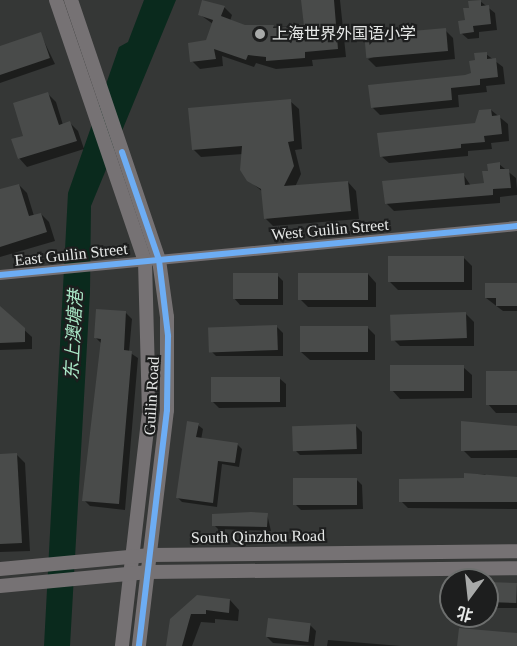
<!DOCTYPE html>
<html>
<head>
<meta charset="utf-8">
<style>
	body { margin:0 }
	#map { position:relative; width:517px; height:646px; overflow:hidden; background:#353736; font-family:"Times New Roman","Noto Sans SC",serif }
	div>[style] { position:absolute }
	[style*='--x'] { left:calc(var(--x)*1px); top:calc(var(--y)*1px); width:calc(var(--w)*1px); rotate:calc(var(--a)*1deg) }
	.water>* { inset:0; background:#0a2a1d }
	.shadow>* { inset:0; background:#0007 }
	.building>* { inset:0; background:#494b4a; transform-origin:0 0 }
	.street>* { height:10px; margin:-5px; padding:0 5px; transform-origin:5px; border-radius:5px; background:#736f72 }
	.secondary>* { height:14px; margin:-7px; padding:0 7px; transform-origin:7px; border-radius:7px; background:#767274 }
	.cycleway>* { height:6px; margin:-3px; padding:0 3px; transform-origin:3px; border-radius:3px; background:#6dadf4 }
	.dots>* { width:16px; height:16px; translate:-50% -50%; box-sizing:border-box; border:3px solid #1d1e1e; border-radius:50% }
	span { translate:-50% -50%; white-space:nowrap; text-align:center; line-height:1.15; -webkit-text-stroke:4.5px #1d1e1e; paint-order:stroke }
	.poi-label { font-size:16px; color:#e6e8e7 }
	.left { translate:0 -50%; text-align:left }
	.street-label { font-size:16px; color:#e6e8e7 }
	.water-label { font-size:18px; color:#a9e8c7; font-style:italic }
	.north { position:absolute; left:439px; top:568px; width:60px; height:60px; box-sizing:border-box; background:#1d1e1e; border:2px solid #6d6f6e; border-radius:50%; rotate:195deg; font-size:16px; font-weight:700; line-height:24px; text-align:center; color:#e6e8e7 }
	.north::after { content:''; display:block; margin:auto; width:21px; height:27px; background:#a8aaa9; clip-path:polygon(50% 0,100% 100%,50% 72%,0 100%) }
</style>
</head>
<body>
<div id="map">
	<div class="water">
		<div style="clip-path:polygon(144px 0,176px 0,91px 206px,90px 292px,70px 646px,44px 646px,68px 193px,119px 47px,128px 42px)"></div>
	</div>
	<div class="shadow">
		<div style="clip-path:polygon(303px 0,340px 0,346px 57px,312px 60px,313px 66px,276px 69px,256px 63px,254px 67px,222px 56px,223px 66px,200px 69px,192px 61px,207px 42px,213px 24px,199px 14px,224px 7px,232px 15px,230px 21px,245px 26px,305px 27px)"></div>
		<div style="clip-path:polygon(480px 1px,495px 13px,497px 30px,479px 32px,479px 38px,468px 39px,461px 33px,470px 9px)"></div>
		<div style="clip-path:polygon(445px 30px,453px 38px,455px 59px,376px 67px,368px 59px)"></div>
		<div style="clip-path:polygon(40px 33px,55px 64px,0 83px,0 47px)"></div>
		<div style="clip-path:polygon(486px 54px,503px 67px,505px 84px,486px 86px,487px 92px,458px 95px,459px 107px,380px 115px,372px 107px,472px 74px)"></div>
		<div style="clip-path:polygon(48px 94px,56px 102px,63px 125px,70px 123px,78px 131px,84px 149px,27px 167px,19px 158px,25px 137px)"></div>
		<div style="clip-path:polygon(290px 101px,299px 109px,302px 149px,295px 150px,301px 174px,295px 187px,348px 182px,356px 191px,359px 219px,273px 226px,265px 218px,263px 192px,248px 180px,243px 154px,201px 157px,193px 149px)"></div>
		<div style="clip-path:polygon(491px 110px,508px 124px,509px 141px,491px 143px,492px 149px,468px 151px,468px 156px,389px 163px,381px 156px,476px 125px)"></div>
		<div style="clip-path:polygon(499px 164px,516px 178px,517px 189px,517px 195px,500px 197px,500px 203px,394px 211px,386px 203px,463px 174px,471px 186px,485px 185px,490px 172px)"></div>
		<div style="clip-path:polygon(19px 185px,27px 193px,34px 216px,41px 214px,49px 222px,55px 241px,0 257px,0 191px)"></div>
		<div style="clip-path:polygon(464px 258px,472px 266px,472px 290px,398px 290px,390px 282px)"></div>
		<div style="clip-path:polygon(368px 274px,376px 283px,376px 307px,308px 307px,300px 299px)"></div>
		<div style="clip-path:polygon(277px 275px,283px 281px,283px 305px,240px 305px,234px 298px)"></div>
		<div style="clip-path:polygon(517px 284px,517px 311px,503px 311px,486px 298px)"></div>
		<div style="clip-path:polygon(0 308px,32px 337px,32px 349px,0 350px)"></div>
		<div style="clip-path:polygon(126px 313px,132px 319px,129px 352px,138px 358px,125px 510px,90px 506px,84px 500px,102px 344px,96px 338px)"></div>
		<div style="clip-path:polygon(466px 314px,474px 322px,474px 346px,400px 346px,392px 338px)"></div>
		<div style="clip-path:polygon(277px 327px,283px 333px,283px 356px,216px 356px,210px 350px)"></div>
		<div style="clip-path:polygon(367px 327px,375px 335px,375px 360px,310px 360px,301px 352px)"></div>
		<div style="clip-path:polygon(463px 367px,472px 375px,472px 398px,400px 399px,392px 390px)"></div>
		<div style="clip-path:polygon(517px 373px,517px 413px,496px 413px,488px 404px)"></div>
		<div style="clip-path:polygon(279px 378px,286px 384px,286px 407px,219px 408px,213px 402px)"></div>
		<div style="clip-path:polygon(462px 423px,517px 427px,517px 458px,471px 458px,463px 450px)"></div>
		<div style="clip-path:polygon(198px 425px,203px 429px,201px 440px,237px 444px,242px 449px,239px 467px,222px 464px,217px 507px,182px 502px,177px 497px)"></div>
		<div style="clip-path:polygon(356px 426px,362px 432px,362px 454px,300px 455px,294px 449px)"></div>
		<div style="clip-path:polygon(16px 454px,25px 463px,30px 551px,0 552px,0 455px)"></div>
		<div style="clip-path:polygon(485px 474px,490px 479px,517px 479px,517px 509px,408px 508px,401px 501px,466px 480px,466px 475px)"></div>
		<div style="clip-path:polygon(356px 479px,362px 485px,363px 509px,301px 510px,295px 504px)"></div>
		<div style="clip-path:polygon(267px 514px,271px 531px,218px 529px,214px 525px)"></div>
		<div style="clip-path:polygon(487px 583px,517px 584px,517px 608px,491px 608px,487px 604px)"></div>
		<div style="clip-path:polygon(230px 600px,239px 610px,238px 621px,215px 619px,215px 623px,201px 622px,192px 646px,169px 646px,171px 620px)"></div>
		<div style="clip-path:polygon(310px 625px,316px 631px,314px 646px,273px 643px,267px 637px)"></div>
		<div style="clip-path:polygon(328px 640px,401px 646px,327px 646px)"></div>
	</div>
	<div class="building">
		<div style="clip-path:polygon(202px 0,225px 6px,221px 16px,245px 25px,274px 25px,273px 28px,304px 26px,301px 0,334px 0,338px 49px,305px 52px,305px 58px,266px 61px,266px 57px,248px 55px,246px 60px,214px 49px,216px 59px,190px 62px,188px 43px,206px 40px,213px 20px,198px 15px)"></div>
		<div style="clip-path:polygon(481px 0,481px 6px,489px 5px,491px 24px,473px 26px,474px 32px,460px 34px,458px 21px,465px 20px,463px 8px,469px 8px,468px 1px)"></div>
		<div style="left:446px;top:28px;width:23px;height:82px;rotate:85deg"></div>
		<div style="clip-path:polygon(41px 32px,50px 58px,0 75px,0 46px)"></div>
		<div style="clip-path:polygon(487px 52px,487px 59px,496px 58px,498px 77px,480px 79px,480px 85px,451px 88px,452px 100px,371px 108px,368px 85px,465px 75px,471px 73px,469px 61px,475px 60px,474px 53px)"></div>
		<div style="clip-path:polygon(48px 92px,59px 125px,70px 121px,77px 141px,18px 159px,11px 139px,23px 136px,13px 103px)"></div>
		<div style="clip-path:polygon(291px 99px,294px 141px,288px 142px,294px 166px,284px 186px,348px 181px,351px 211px,264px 219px,261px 189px,247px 181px,240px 170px,242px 146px,192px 150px,188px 108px)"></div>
		<div style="clip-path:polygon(491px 109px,492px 116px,500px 115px,502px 134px,484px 136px,485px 142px,461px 144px,461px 148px,380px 157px,377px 133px,475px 123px,479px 110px)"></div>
		<div style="clip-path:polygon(500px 162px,500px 169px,509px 169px,511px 188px,493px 189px,493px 195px,385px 204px,382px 181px,464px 173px,465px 185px,484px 183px,482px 171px,488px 171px,487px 164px)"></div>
		<div style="clip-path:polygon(19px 184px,29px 216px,41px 213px,47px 232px,0 247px,0 189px)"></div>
		<div style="left:464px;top:256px;width:26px;height:76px;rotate:90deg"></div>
		<div style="left:233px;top:273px;width:45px;height:26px"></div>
		<div style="left:298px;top:273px;width:70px;height:27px"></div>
		<div style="clip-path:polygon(485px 283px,517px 283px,517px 306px,496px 306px,496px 298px,485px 298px)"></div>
		<div style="clip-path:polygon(0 306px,25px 328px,25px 342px,0 343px)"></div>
		<div style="clip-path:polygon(96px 309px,126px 311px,124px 350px,132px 351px,119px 504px,82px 501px,101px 339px,94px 338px)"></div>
		<div style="left:466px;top:312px;width:26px;height:76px;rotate:88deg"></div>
		<div style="left:277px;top:325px;width:25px;height:69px;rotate:88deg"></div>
		<div style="left:300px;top:326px;width:68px;height:26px"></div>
		<div style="left:390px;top:365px;width:74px;height:26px"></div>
		<div style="left:486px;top:371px;width:31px;height:34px"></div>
		<div style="left:211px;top:377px;width:69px;height:25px"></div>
		<div style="clip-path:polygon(187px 421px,199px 423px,196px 437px,238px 443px,235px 463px,218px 461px,213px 503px,176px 498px)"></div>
		<div style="clip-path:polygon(461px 421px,517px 426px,517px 450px,461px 451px)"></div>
		<div style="left:356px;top:424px;width:25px;height:64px;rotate:88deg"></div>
		<div style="clip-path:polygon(17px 453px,22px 543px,0 544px,0 454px)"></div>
		<div style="clip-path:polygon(464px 473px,517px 477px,517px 502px,399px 502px,399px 479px,464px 478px)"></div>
		<div style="left:293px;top:478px;width:64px;height:27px"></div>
		<div style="clip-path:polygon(251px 512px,268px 513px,267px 527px,212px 526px,212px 514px)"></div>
		<div style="left:487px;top:582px;width:30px;height:20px;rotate:2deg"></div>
		<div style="clip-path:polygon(197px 595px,230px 599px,229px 613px,206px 610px,206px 614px,191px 614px,182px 646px,166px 646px,170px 619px)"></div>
		<div style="left:268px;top:618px;width:43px;height:19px;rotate:7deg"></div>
		<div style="clip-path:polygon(459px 628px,517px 633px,517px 646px,457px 646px)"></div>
	</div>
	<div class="street">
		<div style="--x:0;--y:275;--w:519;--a:-5.41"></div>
	</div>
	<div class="secondary">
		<div style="--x:56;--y:0;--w:276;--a:71.2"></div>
		<div style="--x:145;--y:261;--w:151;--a:88.5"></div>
		<div style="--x:149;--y:412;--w:236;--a:96.6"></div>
		<div style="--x:71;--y:0;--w:274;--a:71.3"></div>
		<div style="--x:159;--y:260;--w:58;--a:82"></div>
		<div style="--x:167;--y:317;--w:93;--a:90"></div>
		<div style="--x:167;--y:410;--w:238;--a:96.8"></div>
		<div style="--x:0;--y:569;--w:151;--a:-5.3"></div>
		<div style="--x:150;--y:555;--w:367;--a:-0.6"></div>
		<div style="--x:0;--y:586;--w:149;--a:-5.4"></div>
		<div style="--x:148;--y:572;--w:369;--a:-0.6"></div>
	</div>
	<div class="cycleway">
		<div style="--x:122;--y:152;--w:114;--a:71.1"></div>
		<div style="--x:159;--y:260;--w:77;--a:83.2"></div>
		<div style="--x:168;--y:336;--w:74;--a:90.8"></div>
		<div style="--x:167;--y:410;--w:238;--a:96.8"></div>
		<div style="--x:0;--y:275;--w:519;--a:-5.41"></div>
	</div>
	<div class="dots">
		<div style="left:260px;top:34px;background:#a8aaa9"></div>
	</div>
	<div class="poi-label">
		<span class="left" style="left:272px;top:34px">上海世界外国语小学</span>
	</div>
	<div class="street-label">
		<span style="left:330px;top:230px;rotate:-5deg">West Guilin Street</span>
		<span style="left:71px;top:255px;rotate:-6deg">East Guilin Street</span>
		<span style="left:152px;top:396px;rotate:-87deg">Guilin Road</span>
		<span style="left:258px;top:537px;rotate:-1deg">South Qinzhou Road</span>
	</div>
	<div class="water-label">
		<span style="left:74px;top:335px;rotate:-87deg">东上澳塘港</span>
	</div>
	<div class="north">北</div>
</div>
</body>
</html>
